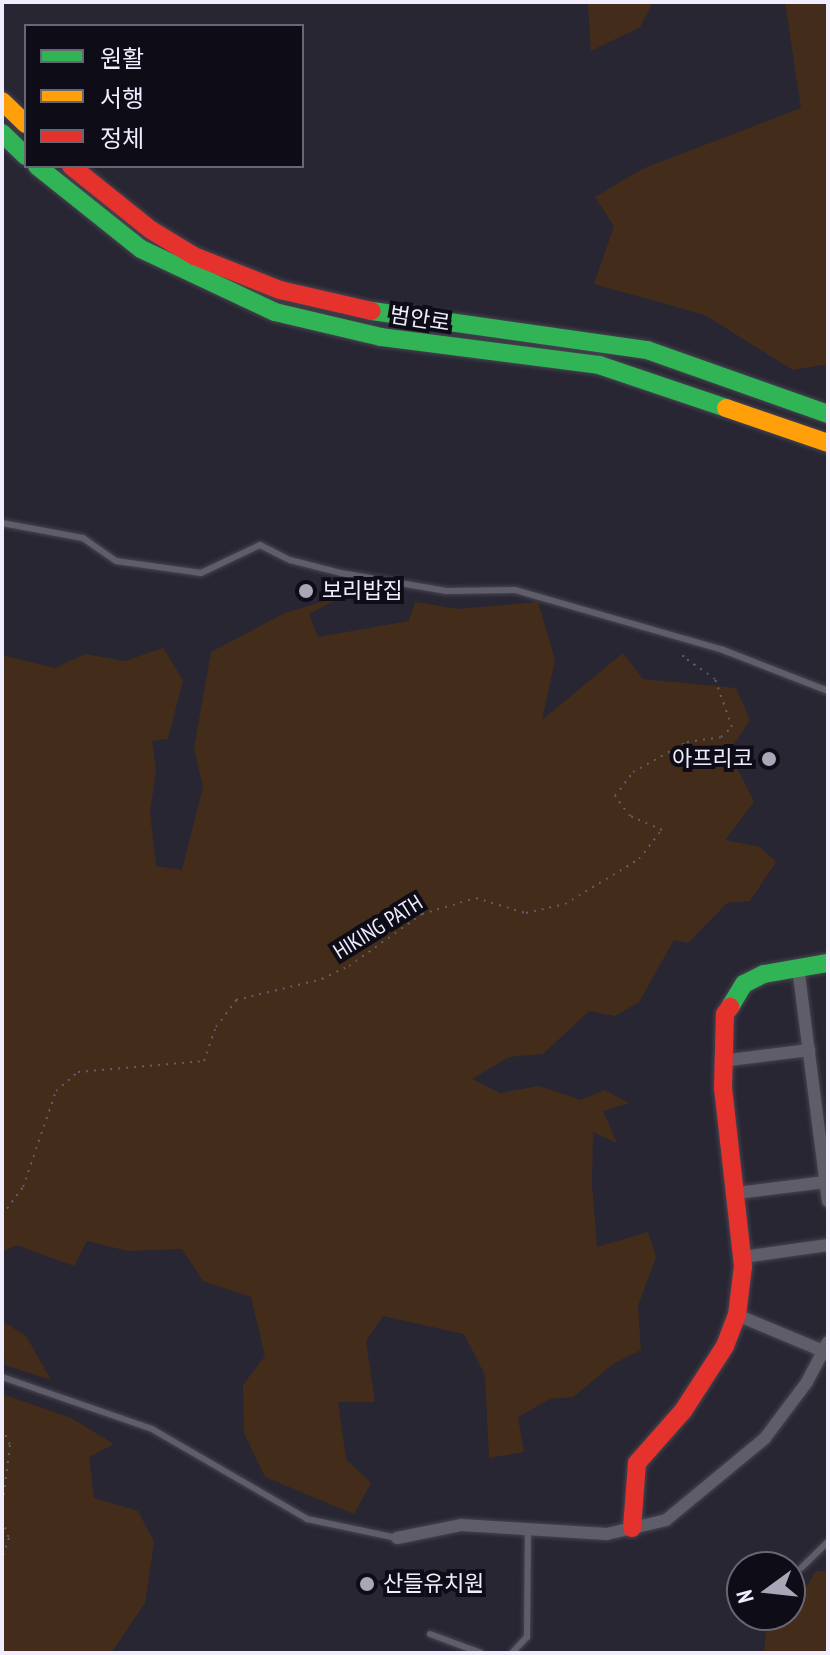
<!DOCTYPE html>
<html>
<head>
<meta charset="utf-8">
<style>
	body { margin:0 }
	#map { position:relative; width:830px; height:1655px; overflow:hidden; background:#282633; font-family:"PT Sans Narrow","Noto Sans KR",sans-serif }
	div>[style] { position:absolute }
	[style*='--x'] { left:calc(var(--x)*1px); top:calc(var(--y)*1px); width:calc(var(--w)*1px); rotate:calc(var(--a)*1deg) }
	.green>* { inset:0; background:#432d1a }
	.path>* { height:2px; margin-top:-1px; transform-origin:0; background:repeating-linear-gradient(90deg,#5f5d69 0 2px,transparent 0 8px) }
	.roads { filter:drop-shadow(0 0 2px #464450) drop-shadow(0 0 2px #464450) }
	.lane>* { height:6px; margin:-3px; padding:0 3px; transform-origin:3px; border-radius:3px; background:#5f5d69 }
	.street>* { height:12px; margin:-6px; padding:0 6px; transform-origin:6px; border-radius:6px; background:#5f5d69 }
	.fast>* { height:18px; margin:-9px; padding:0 9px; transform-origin:9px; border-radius:9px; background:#30b455 }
	.slow>* { height:18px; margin:-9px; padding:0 9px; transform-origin:9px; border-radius:9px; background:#ff9f0a }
	.jam>* { height:18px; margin:-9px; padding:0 9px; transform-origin:9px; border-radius:9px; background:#e5322d }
	.dots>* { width:22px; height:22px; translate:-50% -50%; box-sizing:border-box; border:4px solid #0e0c17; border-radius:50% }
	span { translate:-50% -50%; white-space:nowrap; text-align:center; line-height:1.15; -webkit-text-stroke:8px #0e0c17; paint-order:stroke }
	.street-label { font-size:22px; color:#efedfe }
	.poi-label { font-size:22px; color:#efedfe }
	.left { translate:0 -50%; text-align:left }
	.right { translate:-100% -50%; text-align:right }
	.frame { position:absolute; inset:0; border:4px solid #efedfe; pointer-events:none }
	.legend { position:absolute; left:24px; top:24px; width:280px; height:144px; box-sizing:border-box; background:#0e0c17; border:2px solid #686673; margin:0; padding:10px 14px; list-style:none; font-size:24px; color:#efedfe }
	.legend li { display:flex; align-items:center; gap:16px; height:40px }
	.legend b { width:40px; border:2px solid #686673 }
	.north { position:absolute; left:726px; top:1551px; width:80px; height:80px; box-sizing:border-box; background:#0e0c17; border:2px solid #686673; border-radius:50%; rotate:255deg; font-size:22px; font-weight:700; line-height:32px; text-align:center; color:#efedfe }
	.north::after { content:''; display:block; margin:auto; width:28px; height:36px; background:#a9a7b7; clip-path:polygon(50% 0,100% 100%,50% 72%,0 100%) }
</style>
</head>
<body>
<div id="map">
	<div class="green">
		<div style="clip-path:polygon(588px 2px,653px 2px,640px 27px,591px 51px)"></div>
		<div style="clip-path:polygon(785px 2px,828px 2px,828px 364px,793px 370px,705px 315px,594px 284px,614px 226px,595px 197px,642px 169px,801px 108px)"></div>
		<div style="clip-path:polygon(345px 595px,309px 614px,318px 637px,409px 621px,415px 602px,458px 609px,538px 602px,555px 660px,542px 720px,623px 653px,643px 679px,736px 688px,750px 720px,729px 752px,754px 802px,725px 840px,760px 847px,776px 862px,750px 901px,727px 903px,688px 943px,674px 940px,639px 1002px,615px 1016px,589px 1011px,543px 1054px,509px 1057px,472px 1079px,500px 1093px,539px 1086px,581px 1100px,604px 1090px,629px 1103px,603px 1111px,617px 1143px,593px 1132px,592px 1184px,597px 1247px,648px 1232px,656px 1257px,638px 1306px,641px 1350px,613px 1364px,573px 1397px,550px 1399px,518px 1417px,524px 1452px,489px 1458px,485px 1375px,464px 1334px,383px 1316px,366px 1341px,375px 1402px,338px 1402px,346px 1459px,371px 1483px,354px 1514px,265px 1477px,244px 1433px,243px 1385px,265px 1356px,251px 1297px,203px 1281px,182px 1249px,128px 1251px,87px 1241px,74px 1266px,16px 1245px,2px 1252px,2px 655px,55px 668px,85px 654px,125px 661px,163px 648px,183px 680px,168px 739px,152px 741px,156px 770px,150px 813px,156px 866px,182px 870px,203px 787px,194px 748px,211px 652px,285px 613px)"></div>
		<div style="clip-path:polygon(2px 1321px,26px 1336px,51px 1380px,5px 1365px)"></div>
		<div style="clip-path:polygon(2px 1394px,71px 1418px,114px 1444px,89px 1457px,94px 1498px,138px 1511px,154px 1542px,145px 1603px,111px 1653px,2px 1653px)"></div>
		<div style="clip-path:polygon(816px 1571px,828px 1571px,828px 1653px,764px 1653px,766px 1632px,790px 1615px,790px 1595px,796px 1588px,805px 1589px)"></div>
	</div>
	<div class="path">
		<div style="--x:2;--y:1215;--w:35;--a:-53"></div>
		<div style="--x:23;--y:1187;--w:102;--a:-71"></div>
		<div style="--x:56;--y:1091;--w:29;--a:-41"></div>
		<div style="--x:78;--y:1072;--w:126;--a:-5"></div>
		<div style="--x:204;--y:1061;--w:36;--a:-71"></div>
		<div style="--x:216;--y:1027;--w:34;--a:-53"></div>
		<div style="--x:236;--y:1000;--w:89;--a:-13.7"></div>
		<div style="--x:322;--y:979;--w:30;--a:-26"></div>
		<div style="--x:349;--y:966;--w:90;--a:-35.5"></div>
		<div style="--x:422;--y:914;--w:56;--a:-16.5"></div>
		<div style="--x:476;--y:898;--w:52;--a:16.7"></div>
		<div style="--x:526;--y:913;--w:40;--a:-13"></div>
		<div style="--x:565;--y:904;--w:87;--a:-31.3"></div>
		<div style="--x:639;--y:859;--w:37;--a:-52"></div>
		<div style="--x:662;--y:830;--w:35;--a:-156"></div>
		<div style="--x:630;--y:816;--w:25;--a:-127"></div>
		<div style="--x:615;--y:796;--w:30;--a:-53"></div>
		<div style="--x:633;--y:772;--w:62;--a:-29.1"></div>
		<div style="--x:687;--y:742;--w:34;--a:-8"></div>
		<div style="--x:721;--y:737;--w:15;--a:-42"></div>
		<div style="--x:732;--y:727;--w:51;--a:-109.5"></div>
		<div style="--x:715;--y:679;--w:39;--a:-145"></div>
		<div style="--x:683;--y:657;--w:8;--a:-76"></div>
		<div style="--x:2;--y:1428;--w:19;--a:65"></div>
		<div style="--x:10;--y:1445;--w:64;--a:97.2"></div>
		<div style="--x:2;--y:1520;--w:19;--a:69"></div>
		<div style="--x:9;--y:1538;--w:21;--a:109"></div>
	</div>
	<div class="roads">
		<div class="lane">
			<div style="--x:2;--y:523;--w:82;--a:10.5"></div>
			<div style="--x:83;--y:538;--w:40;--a:34.9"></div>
			<div style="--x:116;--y:561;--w:86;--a:8"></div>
			<div style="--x:201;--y:573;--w:65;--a:-25.4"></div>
			<div style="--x:260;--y:545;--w:34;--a:27"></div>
			<div style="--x:290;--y:560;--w:53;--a:14.3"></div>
			<div style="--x:341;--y:573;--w:107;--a:9.7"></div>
			<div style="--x:446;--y:591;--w:69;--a:-0.8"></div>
			<div style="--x:515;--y:590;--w:216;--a:16.1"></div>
			<div style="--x:723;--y:650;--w:113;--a:21.3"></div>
			<div style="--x:2;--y:1377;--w:159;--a:19.1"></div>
			<div style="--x:152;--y:1429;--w:179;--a:30.1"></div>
			<div style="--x:307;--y:1519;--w:92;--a:11.9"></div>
			<div style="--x:801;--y:1568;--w:37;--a:-44"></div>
			<div style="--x:430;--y:1634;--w:54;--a:20.4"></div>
			<div style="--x:512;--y:1653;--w:22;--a:-47"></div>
			<div style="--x:527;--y:1637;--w:107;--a:-89.5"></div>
		</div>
		<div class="street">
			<div style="--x:798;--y:967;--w:236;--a:82.7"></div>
			<div style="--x:721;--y:1061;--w:89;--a:-7.1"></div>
			<div style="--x:737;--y:1193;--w:89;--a:-7.1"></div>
			<div style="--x:743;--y:1257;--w:86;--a:-8"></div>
			<div style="--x:737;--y:1315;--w:93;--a:22.7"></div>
			<div style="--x:397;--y:1538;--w:65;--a:-11.5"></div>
			<div style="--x:461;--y:1525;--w:146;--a:3.5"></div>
			<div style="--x:607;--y:1534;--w:61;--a:-13.3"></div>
			<div style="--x:666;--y:1520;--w:129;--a:-39.6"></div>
			<div style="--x:765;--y:1438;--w:70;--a:-53.1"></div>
			<div style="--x:807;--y:1382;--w:45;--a:-62.3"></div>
		</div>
		<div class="fast">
			<div style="--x:2;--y:133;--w:33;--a:44"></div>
			<div style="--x:37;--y:166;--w:133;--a:38.6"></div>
			<div style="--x:141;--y:249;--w:148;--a:25.2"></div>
			<div style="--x:275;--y:312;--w:109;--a:13.3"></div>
			<div style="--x:381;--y:337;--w:220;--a:7.3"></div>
			<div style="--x:599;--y:365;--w:134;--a:18.7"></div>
			<div style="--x:372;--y:311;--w:278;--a:8.1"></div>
			<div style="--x:647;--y:350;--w:192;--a:19.5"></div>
			<div style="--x:730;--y:1007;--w:27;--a:-59"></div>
			<div style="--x:744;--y:984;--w:22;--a:-27"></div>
			<div style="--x:764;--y:974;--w:65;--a:-9.8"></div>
		</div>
		<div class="slow">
			<div style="--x:2;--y:101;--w:33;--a:44"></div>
			<div style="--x:726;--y:408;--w:108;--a:18.9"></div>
		</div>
		<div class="jam">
			<div style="--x:71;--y:166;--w:102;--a:38.7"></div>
			<div style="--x:151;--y:230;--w:50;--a:31.2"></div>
			<div style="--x:194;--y:256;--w:92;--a:21.6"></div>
			<div style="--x:280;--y:290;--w:94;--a:12.9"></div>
			<div style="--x:632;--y:1528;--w:65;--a:-85.6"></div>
			<div style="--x:637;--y:1463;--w:69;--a:-48.5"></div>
			<div style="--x:683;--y:1411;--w:77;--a:-57.1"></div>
			<div style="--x:725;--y:1346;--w:33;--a:-69"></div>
			<div style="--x:737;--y:1315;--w:49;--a:-83"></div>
			<div style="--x:743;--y:1266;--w:179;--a:-96.4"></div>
			<div style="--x:723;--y:1088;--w:74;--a:-88.5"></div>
			<div style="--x:725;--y:1014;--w:9;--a:-54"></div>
		</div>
	</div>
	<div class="dots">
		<div style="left:306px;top:591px;background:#a9a7b7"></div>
		<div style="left:769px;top:759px;background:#a9a7b7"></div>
		<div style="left:367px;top:1584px;background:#a9a7b7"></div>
	</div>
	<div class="street-label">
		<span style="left:420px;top:319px;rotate:9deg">범안로</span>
		<span style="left:378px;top:927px;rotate:-32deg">HIKING PATH</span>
	</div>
	<div class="poi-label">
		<span class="left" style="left:322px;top:591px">보리밥집</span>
		<span class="right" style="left:753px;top:759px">아프리코</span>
		<span class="left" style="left:383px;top:1584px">산들유치원</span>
	</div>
	<div class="frame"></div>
	<ul class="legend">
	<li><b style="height:10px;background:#30b455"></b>원활</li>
	<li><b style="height:10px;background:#ff9f0a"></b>서행</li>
	<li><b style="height:10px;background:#e5322d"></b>정체</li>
	</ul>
	<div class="north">N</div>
</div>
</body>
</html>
